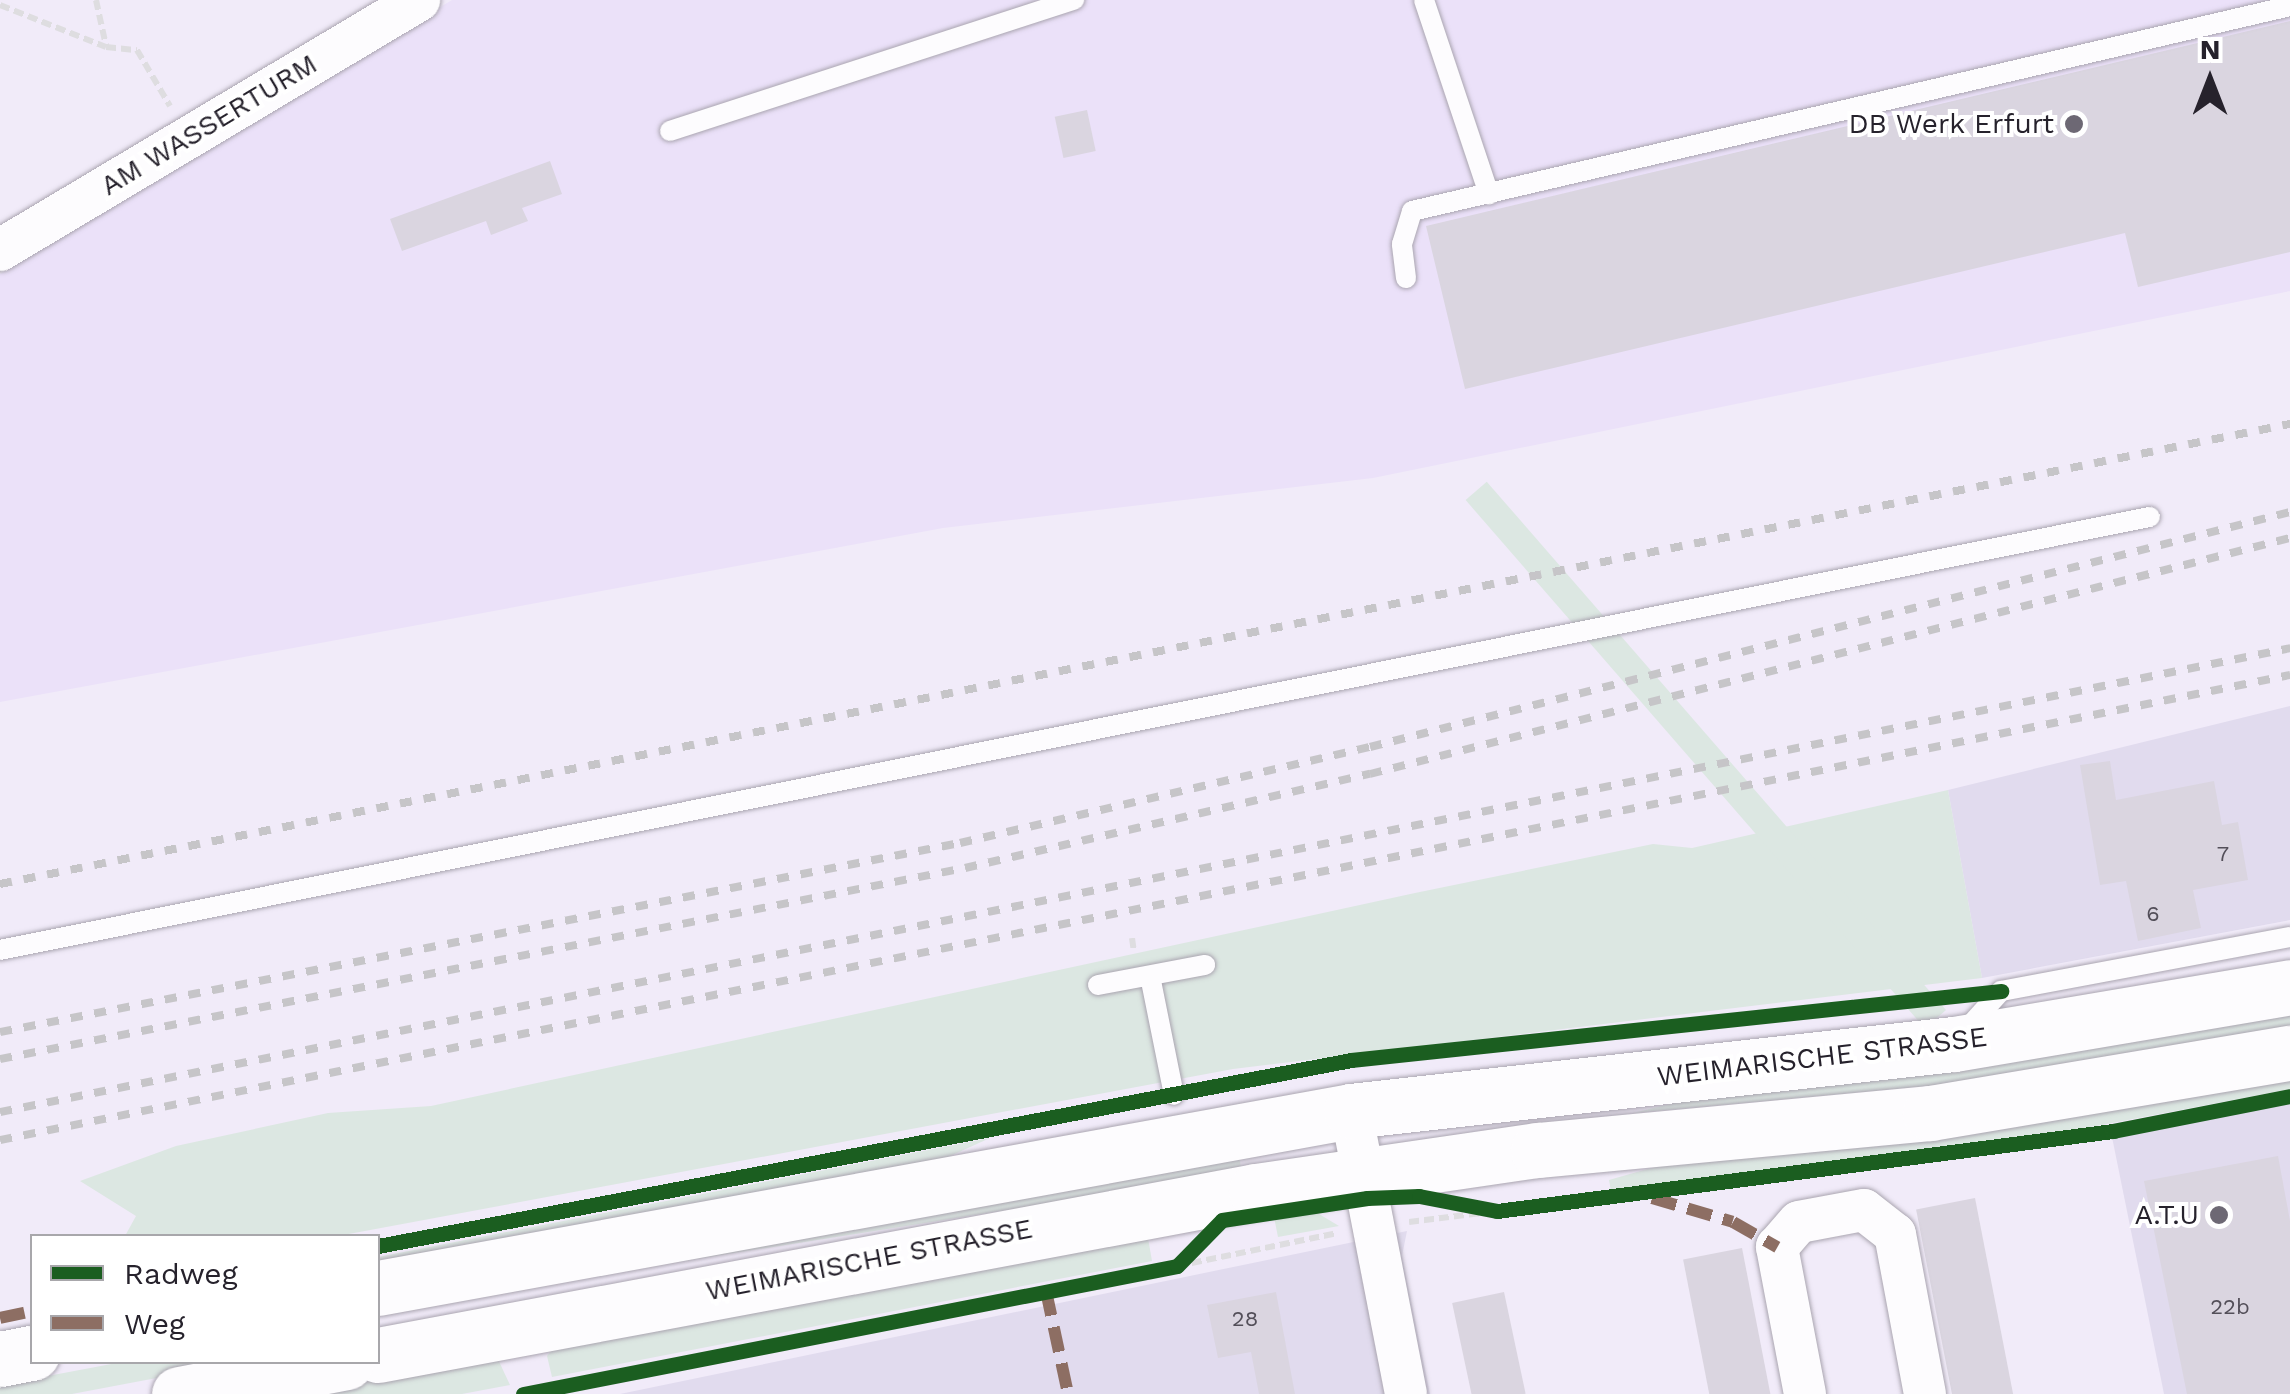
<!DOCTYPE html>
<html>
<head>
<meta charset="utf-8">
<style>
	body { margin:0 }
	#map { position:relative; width:2290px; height:1394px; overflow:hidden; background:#f1ebf9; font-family:"Work Sans",sans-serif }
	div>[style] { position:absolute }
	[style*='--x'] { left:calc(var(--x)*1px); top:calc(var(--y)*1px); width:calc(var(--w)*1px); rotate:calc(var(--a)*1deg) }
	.commercial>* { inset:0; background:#e1dbee }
	.built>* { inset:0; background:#ebe1f9 }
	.green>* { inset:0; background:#dce7e2; transform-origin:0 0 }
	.building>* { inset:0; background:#dad5e0; transform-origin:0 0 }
	.path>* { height:6px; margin-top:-3px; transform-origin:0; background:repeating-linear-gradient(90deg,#dedde0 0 10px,transparent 0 15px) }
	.roads { filter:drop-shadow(0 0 2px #aaa5b0) drop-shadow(0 0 2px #aaa5b0) }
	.service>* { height:20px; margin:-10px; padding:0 10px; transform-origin:10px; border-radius:10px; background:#fdfcfe }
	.minor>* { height:42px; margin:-21px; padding:0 21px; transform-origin:21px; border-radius:21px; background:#fdfcfe }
	.secondary>* { height:55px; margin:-27.5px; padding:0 27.5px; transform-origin:27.5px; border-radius:27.5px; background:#fdfcfe }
	.rail>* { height:8px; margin-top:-4px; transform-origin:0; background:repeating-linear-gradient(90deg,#c6c5c8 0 12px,transparent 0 24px) }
	.quiet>* { height:12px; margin-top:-6px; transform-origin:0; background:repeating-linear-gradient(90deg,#8d6e63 0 25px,transparent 0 37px) }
	.cycleway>* { height:15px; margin:-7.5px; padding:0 7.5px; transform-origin:7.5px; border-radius:7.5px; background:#1b5e20 }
	.dots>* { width:28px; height:28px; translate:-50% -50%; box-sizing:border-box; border:5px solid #fff; border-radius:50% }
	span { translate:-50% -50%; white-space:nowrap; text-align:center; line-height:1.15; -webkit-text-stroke:8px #fff; paint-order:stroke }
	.number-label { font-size:22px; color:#534f59 }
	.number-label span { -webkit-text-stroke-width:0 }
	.poi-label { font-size:28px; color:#26222c }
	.right { translate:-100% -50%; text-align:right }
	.street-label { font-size:28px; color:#26222c }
	.legend { position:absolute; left:30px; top:1234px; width:350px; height:130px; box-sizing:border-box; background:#fff; border:2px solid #a8a7ab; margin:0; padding:12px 18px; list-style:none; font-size:30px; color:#26222c }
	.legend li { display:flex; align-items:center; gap:20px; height:50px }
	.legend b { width:50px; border:2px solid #a8a7ab }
	.north { position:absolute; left:2160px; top:30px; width:100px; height:100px; -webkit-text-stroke:8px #fff; paint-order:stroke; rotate:0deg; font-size:28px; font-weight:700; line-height:40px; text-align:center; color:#26222c }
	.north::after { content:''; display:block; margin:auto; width:35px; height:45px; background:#26222c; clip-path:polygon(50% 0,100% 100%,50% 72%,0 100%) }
</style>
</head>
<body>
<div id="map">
	<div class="commercial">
		<div style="clip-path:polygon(2290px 706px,2290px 920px,1982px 978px,1948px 790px)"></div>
		<div style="clip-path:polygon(2290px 1104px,2290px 1394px,2164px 1394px,2112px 1137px)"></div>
		<div style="clip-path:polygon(1407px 1231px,1402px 1256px,1430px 1394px,620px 1394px)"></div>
	</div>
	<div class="built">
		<div style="clip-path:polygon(452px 0,2290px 0,2290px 291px,1373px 478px,943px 528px,0 702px,0 274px)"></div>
	</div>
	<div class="green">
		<div style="clip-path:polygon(1948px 790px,1982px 978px,1233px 1069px,338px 1236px,125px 1236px,136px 1216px,80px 1181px,176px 1146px,328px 1113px,431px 1106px,1415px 893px,1653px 844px,1692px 848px)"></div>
		<div style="left:1946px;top:1010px;width:28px;height:700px;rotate:139deg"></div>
		<div style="clip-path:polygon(2290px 1011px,2290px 1033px,2051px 1075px,1633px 1113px,1699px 1097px)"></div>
		<div style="clip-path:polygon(2290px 1075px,2290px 1089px,2091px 1127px,1611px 1191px,1609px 1180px,1679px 1160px)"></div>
		<div style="clip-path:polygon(990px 1138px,926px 1167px,378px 1271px,378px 1257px)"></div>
		<div style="left:1238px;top:1149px;width:24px;height:875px;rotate:81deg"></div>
		<div style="clip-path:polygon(1314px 1211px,1339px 1226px,1278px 1237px,1274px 1217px)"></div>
		<div style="clip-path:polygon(1148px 1238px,1152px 1261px,552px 1377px,547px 1356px,556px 1344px)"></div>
		<div style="clip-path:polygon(496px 1355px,510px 1385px,462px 1394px,292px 1394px)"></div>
		<div style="clip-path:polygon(122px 1362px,241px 1362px,72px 1394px,0 1394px,0 1385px)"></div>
	</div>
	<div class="building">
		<div style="clip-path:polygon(2290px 21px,2290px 252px,2138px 287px,2125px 233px,1465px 389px,1426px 226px)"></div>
		<div style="left:1087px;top:110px;width:42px;height:33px;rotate:78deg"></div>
		<div style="clip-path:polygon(550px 161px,562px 194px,522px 208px,528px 221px,491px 235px,486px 221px,402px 251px,390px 219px)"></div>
		<div style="clip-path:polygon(2110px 761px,2116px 800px,2214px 781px,2222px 825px,2238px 822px,2248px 880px,2193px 890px,2201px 928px,2138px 941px,2126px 881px,2100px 885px,2080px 765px)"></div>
		<div style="clip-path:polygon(2278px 1156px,2290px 1221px,2290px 1394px,2187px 1394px,2144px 1181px)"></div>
		<div style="left:1975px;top:1198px;width:200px;height:60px;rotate:79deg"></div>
		<div style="left:1742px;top:1248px;width:149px;height:60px;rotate:79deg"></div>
		<div style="clip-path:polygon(1276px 1292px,1286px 1346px,1295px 1394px,1259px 1394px,1251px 1352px,1218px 1358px,1207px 1305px)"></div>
		<div style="left:1504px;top:1292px;width:104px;height:53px;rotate:78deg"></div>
	</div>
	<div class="path">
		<div style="--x:96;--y:0;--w:47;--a:77.7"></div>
		<div style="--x:0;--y:5;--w:114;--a:21.6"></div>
		<div style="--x:106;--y:47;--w:31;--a:6"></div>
		<div style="--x:137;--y:50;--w:65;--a:59.5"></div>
		<div style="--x:1132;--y:938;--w:14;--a:82"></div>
		<div style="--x:1409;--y:1222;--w:89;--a:-7.1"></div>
		<div style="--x:1177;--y:1266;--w:164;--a:-11.6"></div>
	</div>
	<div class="roads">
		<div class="service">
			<div style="--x:1424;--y:0;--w:205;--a:71.5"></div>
			<div style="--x:670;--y:131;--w:425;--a:-18"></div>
			<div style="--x:1406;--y:278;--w:34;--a:-97"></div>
			<div style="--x:1402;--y:244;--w:34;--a:-73"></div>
			<div style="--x:1412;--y:211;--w:902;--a:-13.14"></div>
			<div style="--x:0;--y:950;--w:2193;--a:-11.39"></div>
			<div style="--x:1150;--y:976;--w:121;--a:78.6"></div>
			<div style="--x:1098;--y:985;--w:109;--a:-10.6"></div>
			<div style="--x:1965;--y:1031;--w:54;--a:-48"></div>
			<div style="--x:2001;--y:991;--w:294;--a:-10.6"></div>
		</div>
		<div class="minor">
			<div style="--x:0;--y:250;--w:488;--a:-30.8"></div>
			<div style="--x:1351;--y:1111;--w:288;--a:79"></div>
			<div style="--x:1805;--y:1394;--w:150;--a:-100.8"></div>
			<div style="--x:1777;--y:1247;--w:33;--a:-49"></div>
			<div style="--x:1799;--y:1222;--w:66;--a:-10.5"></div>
			<div style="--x:1864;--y:1210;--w:39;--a:38"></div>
			<div style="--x:1895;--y:1234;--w:163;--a:79.4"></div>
		</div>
		<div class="secondary">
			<div style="--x:378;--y:1288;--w:989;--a:-10.31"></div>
			<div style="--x:1351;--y:1111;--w:607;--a:-6.34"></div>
			<div style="--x:1954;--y:1044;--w:341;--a:-9.6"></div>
			<div style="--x:378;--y:1355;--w:893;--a:-10.58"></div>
			<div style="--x:1256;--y:1191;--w:285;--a:-8.3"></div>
			<div style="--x:1538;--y:1150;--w:394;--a:-5.4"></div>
			<div style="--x:1930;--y:1113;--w:365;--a:-9.5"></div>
			<div style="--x:0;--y:1359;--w:33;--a:-11"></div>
			<div style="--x:179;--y:1394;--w:170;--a:-10.8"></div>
		</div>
	</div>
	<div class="rail">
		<div style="--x:0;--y:884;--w:2336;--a:-11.36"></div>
		<div style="--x:0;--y:1032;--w:978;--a:-11.14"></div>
		<div style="--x:960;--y:843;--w:421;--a:-13.2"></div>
		<div style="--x:1370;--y:747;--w:950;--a:-14.33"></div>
		<div style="--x:0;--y:1059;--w:984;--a:-11.2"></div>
		<div style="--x:965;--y:868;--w:416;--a:-13.1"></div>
		<div style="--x:1370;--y:774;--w:950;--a:-14.39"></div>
		<div style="--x:0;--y:1112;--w:2337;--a:-11.45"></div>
		<div style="--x:0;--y:1140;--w:2337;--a:-11.48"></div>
	</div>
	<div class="quiet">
		<div style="--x:1652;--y:1198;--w:84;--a:16.5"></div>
		<div style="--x:1733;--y:1222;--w:51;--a:29.6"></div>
		<div style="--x:1046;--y:1291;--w:105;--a:77.9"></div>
		<div style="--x:0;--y:1318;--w:33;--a:-12"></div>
	</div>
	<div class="cycleway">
		<div style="--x:378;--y:1246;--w:991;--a:-10.82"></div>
		<div style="--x:1351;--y:1060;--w:654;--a:-6.06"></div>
		<div style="--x:523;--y:1394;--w:666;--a:-11.07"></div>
		<div style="--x:1177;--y:1266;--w:64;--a:-45.6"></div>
		<div style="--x:1222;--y:1220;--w:147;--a:-8.6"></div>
		<div style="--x:1367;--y:1198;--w:52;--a:-2.2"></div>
		<div style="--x:1419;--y:1196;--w:79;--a:10.9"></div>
		<div style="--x:1497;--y:1211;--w:621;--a:-7.4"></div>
		<div style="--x:2113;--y:1131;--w:180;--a:-11.2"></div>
	</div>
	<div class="dots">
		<div style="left:2074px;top:124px;background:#6d6874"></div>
		<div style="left:2219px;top:1215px;background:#6d6874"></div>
	</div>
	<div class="number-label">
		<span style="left:2223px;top:854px">7</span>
		<span style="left:2153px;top:914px">6</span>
		<span style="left:2230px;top:1307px">22b</span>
		<span style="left:1245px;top:1319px">28</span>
	</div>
	<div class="poi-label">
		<span class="right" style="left:2054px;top:124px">DB Werk Erfurt</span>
		<span class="right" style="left:2199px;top:1215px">A.T.U</span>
	</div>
	<div class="street-label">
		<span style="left:209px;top:125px;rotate:-31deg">AM WASSERTURM</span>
		<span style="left:1822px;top:1057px;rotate:-7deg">WEIMARISCHE STRASSE</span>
		<span style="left:869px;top:1260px;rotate:-11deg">WEIMARISCHE STRASSE</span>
	</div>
	<ul class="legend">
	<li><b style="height:12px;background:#1b5e20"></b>Radweg</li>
	<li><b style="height:12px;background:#8d6e63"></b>Weg</li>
	</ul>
	<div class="north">N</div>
</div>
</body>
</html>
